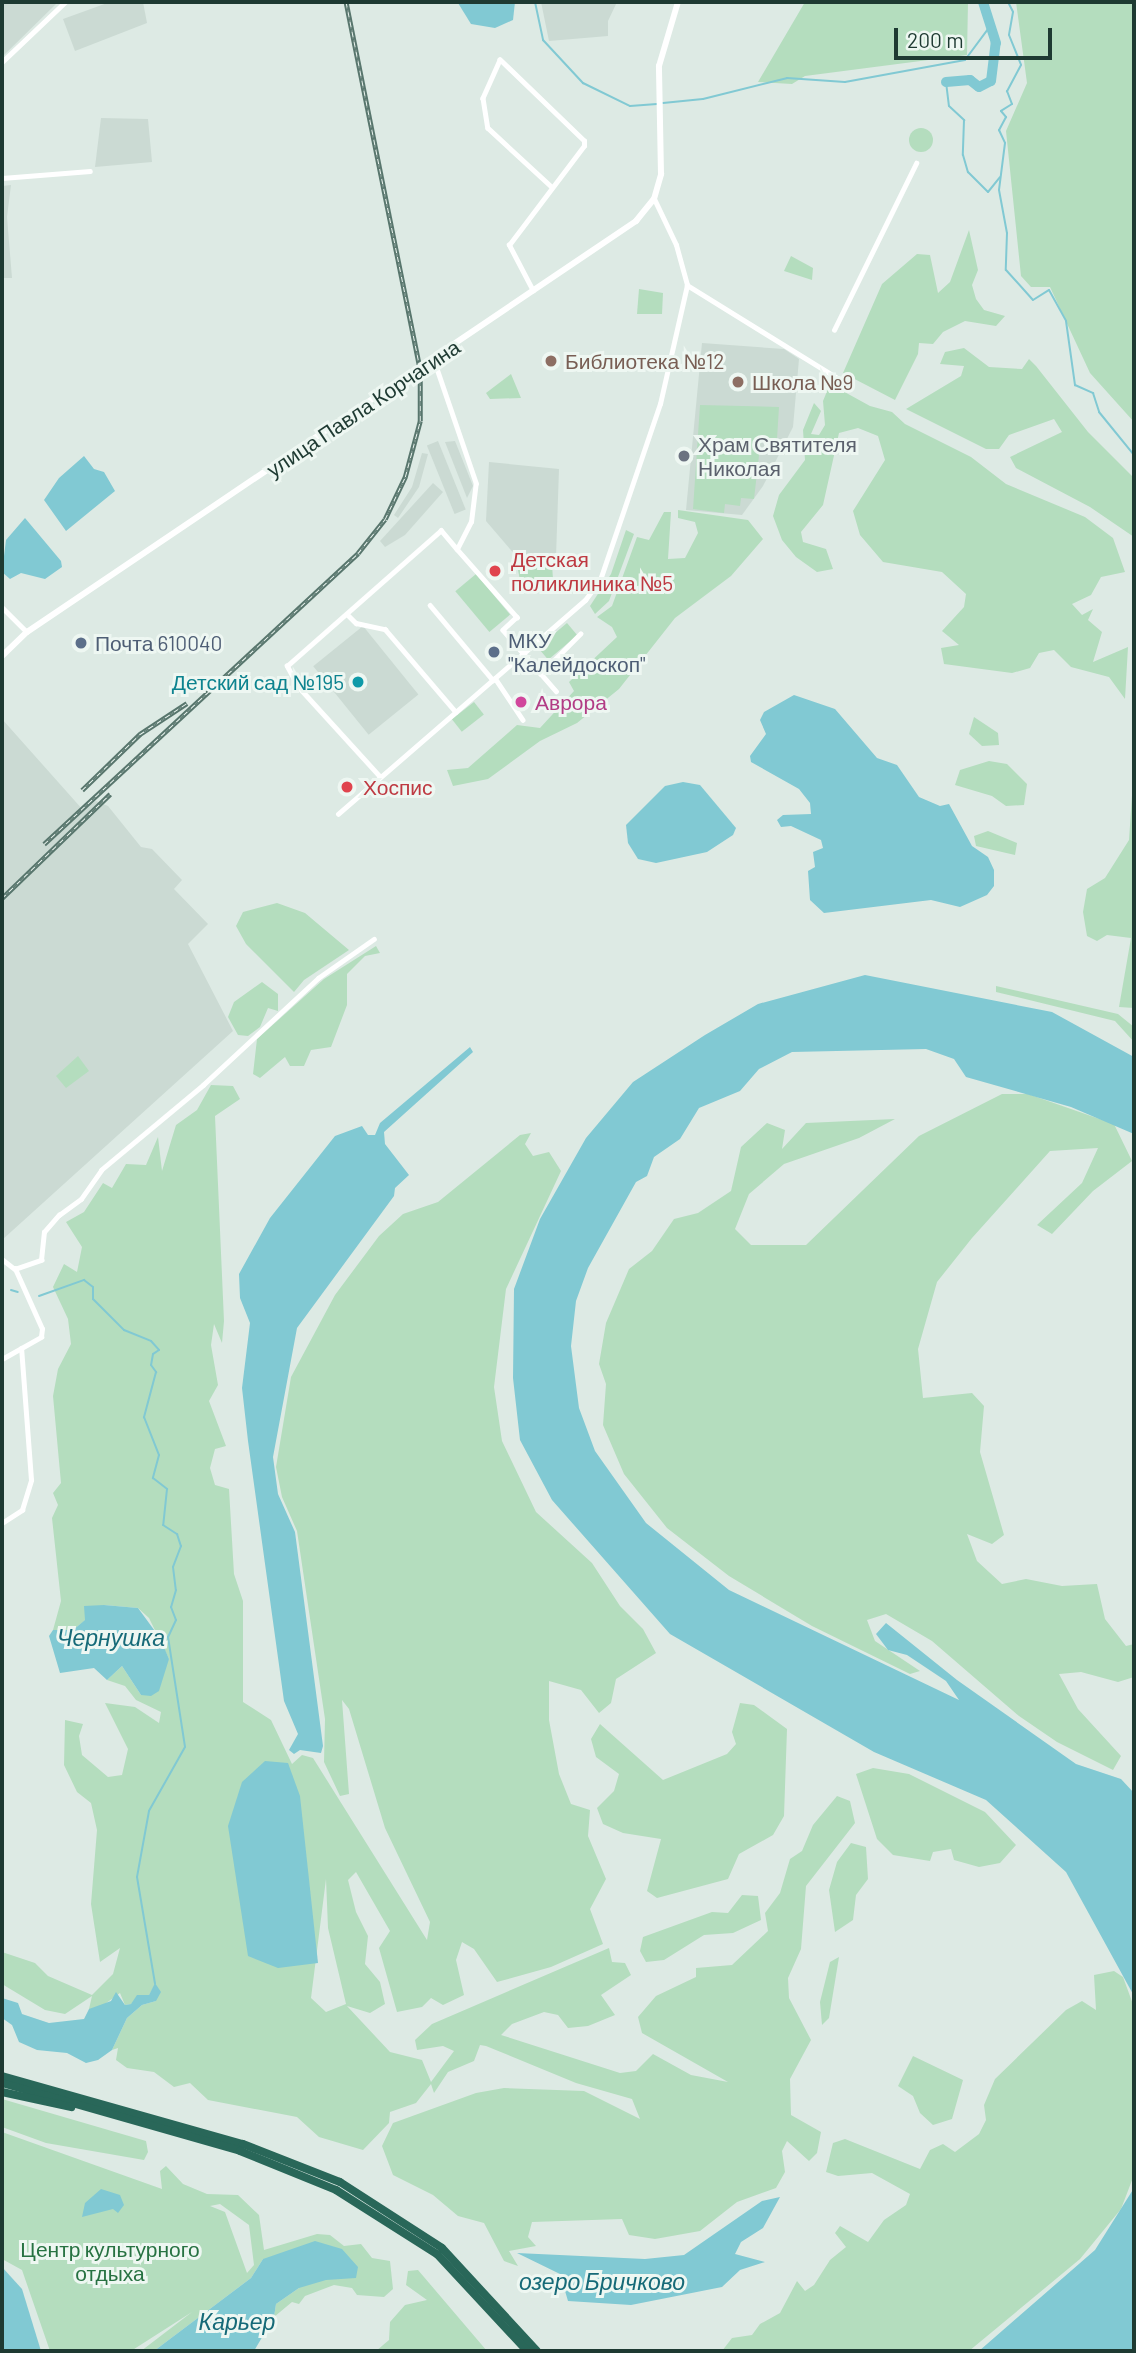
<!DOCTYPE html>
<html>
<head>
<meta charset="utf-8">
<style>
	body { margin:0 }
	#map { position:relative; width:1136px; height:2353px; overflow:hidden; background:#ddeae4; font-family:Barlow,sans-serif }
	div>[style] { position:absolute }
	[style*='--x'] { left:calc(var(--x)*1px); top:calc(var(--y)*1px); width:calc(var(--w)*1px); rotate:calc(var(--a)*1deg) }
	.built>* { inset:0; background:#cbdad3; transform-origin:0 0 }
	.green>* { inset:0; background:#b4ddbe; transform-origin:0 0 }
	.round { border-radius:50% }
	.water>* { inset:0; background:#81c9d3 }
	.stream>* { height:2px; margin:-1px; padding:0 1px; transform-origin:1px; border-radius:1px; background:#81c9d3 }
	.river>* { height:10px; margin:-5px; padding:0 5px; transform-origin:5px; border-radius:5px; background:#81c9d3 }
	.street>* { height:4.5px; margin:-2.25px; padding:0 2.25px; transform-origin:2.25px; border-radius:2.25px; background:#fff }
	.secondary>* { height:6px; margin:-3px; padding:0 3px; transform-origin:3px; border-radius:3px; background:#fff }
	.highway>* { height:8px; margin:-4px; padding:0 4px; transform-origin:4px; border-radius:4px; background:#296759 }
	.rail>* { height:4.5px; margin-top:-2.25px; transform-origin:0; background:repeating-linear-gradient(90deg,#eef7f2 0 5px,#58766d 0 10px); box-sizing:border-box; border-block:2px solid #58766d }
	.dots>* { width:19px; height:19px; translate:-50% -50%; box-sizing:border-box; border:4px solid #eef7f2; border-radius:50% }
	span { translate:-50% -50%; white-space:nowrap; text-align:center; line-height:1.15; -webkit-text-stroke:6px #eef7f2; paint-order:stroke }
	.education-label { font-size:21px; color:#785e54 }
	.left { translate:0 -50%; text-align:left }
	.street-label { font-size:21px; color:#1e3a32 }
	.worship-label { font-size:21px; color:#5b616d }
	.health-label { font-size:21px; color:#be3a42 }
	.service-label { font-size:21px; color:#4e5e75 }
	.culture-label { font-size:21px; color:#0d838f }
	.right { translate:-100% -50%; text-align:right }
	.hotel-label { font-size:21px; color:#b23c85 }
	.park-label { font-size:21px; color:#277242 }
	.water-label { font-size:23px; color:#166a78; font-style:italic }
	.frame { position:absolute; inset:0; border:4px solid #1e3a32; pointer-events:none }
	.scale { position:absolute; left:894px; top:28px; width:158px; height:32px; box-sizing:border-box; border:4px solid #1e3a32; border-top:0; padding-left:9px; font-size:21px; line-height:24px; white-space:nowrap; color:#1e3a32; -webkit-text-stroke:5px #eef7f2; paint-order:stroke }
</style>
</head>
<body>
<div id="map">
	<div class="built">
		<div style="clip-path:polygon(2px 2px,56px 4px,2px 57px)"></div>
		<div style="clip-path:polygon(110px 2px,143px 2px,147px 23px,75px 51px,63px 19px)"></div>
		<div style="clip-path:polygon(541px 2px,617px 2px,608px 21px,608px 36px,549px 41px)"></div>
		<div style="clip-path:polygon(101px 118px,148px 119px,152px 162px,95px 167px)"></div>
		<div style="clip-path:polygon(11px 185px,7px 217px,12px 278px,2px 278px,2px 186px)"></div>
		<div style="clip-path:polygon(702px 343px,784px 349px,799px 359px,793px 427px,763px 486px,742px 515px,686px 510px)"></div>
		<div style="left:438px;top:441px;width:74px;height:12px;rotate:68deg"></div>
		<div style="clip-path:polygon(455px 441px,473px 486px,467px 498px,445px 442px)"></div>
		<div style="clip-path:polygon(422px 453px,428px 454px,419px 487px,398px 518px,394px 515px,412px 487px)"></div>
		<div style="clip-path:polygon(489px 462px,559px 469px,556px 557px,516px 556px,486px 521px)"></div>
		<div style="clip-path:polygon(433px 483px,443px 492px,405px 535px,385px 547px,380px 541px)"></div>
		<div style="left:363px;top:626px;width:88px;height:64px;rotate:51deg"></div>
		<div style="clip-path:polygon(2px 719px,83px 810px,96px 801px,108px 806px,141px 847px,152px 849px,182px 880px,174px 889px,208px 924px,188px 944px,233px 1031px,2px 1240px)"></div>
	</div>
	<div class="green">
		<div style="clip-path:polygon(805px 2px,968px 2px,967px 55px,805px 76px,792px 84px,758px 82px)"></div>
		<div style="clip-path:polygon(1016px 2px,1134px 2px,1134px 422px,1090px 373px,1050px 287px,1031px 287px,1021px 276px,1006px 131px,1027px 83px)"></div>
		<div class="round" style="left:909px;top:128px;width:24px;height:24px"></div>
		<div style="clip-path:polygon(969px 230px,978px 270px,972px 285px,976px 299px,984px 310px,1005px 316px,996px 326px,965px 321px,943px 332px,933px 344px,919px 343px,918px 354px,895px 400px,843px 373px,882px 284px,917px 254px,930px 255px,938px 293px,950px 282px)"></div>
		<div style="clip-path:polygon(791px 256px,813px 268px,812px 280px,784px 271px)"></div>
		<div style="clip-path:polygon(639px 289px,663px 293px,662px 314px,637px 314px)"></div>
		<div style="clip-path:polygon(964px 348px,989px 367px,1022px 369px,1029px 359px,1036px 366px,1088px 432px,1134px 478px,1134px 537px,1090px 507px,1016px 468px,1010px 457px,1062px 432px,1054px 419px,1009px 435px,999px 449px,986px 449px,906px 409px,961px 376px,964px 366px,940px 364px,945px 352px)"></div>
		<div style="clip-path:polygon(511px 374px,521px 398px,490px 399px,486px 393px)"></div>
		<div style="clip-path:polygon(830px 384px,870px 406px,892px 412px,905px 424px,971px 457px,1006px 484px,1085px 517px,1113px 538px,1125px 572px,1101px 577px,1091px 595px,1072px 604px,1082px 615px,1093px 609px,1088px 620px,1102px 632px,1093px 662px,1128px 647px,1125px 699px,1109px 677px,1071px 667px,1054px 650px,1039px 653px,1030px 668px,1012px 673px,944px 664px,941px 648px,959px 645px,942px 631px,964px 607px,966px 594px,942px 572px,883px 562px,860px 535px,853px 511px,885px 460px,878px 436px,858px 428px,839px 433px,823px 505px,801px 532px,803px 542px,826px 549px,833px 569px,817px 572px,796px 557px,782px 540px,773px 516px,779px 495px,805px 460px,803px 430px,814px 403px,821px 411px,811px 434px,819px 435px,825px 425px,823px 401px)"></div>
		<div style="clip-path:polygon(700px 405px,779px 407px,777px 439px,761px 438px,754px 499px,741px 498px,740px 506px,725px 504px,724px 513px,693px 509px)"></div>
		<div style="clip-path:polygon(678px 510px,748px 520px,763px 539px,731px 576px,675px 618px,619px 689px,577px 723px,540px 741px,488px 779px,453px 786px,447px 770px,468px 768px,517px 725px,540px 728px,574px 691px,569px 682px,617px 637px,612px 627px,597px 617px,612px 606px,637px 537px,649px 540px,664px 512px,671px 512px,668px 559px,685px 558px,698px 533px,695px 522px,678px 518px)"></div>
		<div style="clip-path:polygon(626px 530px,634px 534px,609px 601px,595px 614px,590px 606px,611px 574px)"></div>
		<div style="clip-path:polygon(521px 562px,552px 565px,553px 579px,520px 580px,517px 565px)"></div>
		<div style="left:476px;top:574px;width:53px;height:27px;rotate:50deg"></div>
		<div style="left:567px;top:623px;width:16px;height:38px;rotate:50deg"></div>
		<div style="left:474px;top:702px;width:16px;height:28px;rotate:52deg"></div>
		<div style="clip-path:polygon(974px 717px,998px 733px,999px 745px,982px 746px,969px 734px)"></div>
		<div style="clip-path:polygon(989px 761px,1007px 764px,1027px 784px,1024px 805px,1006px 806px,992px 796px,955px 785px,960px 770px)"></div>
		<div style="clip-path:polygon(1134px 765px,1134px 1008px,1119px 1007px,1131px 938px,1107px 935px,1097px 941px,1087px 936px,1083px 912px,1087px 889px,1105px 878px,1129px 840px)"></div>
		<div style="clip-path:polygon(988px 831px,1017px 843px,1015px 855px,976px 846px,974px 836px)"></div>
		<div style="clip-path:polygon(277px 903px,305px 913px,349px 950px,304px 980px,294px 992px,246px 944px,236px 926px,243px 912px)"></div>
		<div style="clip-path:polygon(376px 946px,380px 953px,365px 956px,347px 974px,347px 1005px,331px 1047px,311px 1050px,304px 1066px,290px 1066px,285px 1057px,260px 1078px,253px 1074px,257px 1039px,324px 979px)"></div>
		<div style="clip-path:polygon(262px 982px,278px 994px,278px 1011px,268px 1008px,260px 1027px,248px 1036px,238px 1035px,228px 1017px,234px 1002px)"></div>
		<div style="clip-path:polygon(996px 986px,1118px 1014px,1134px 1027px,1134px 1042px,1115px 1021px,996px 992px)"></div>
		<div style="clip-path:polygon(78px 1056px,89px 1071px,66px 1088px,56px 1076px)"></div>
		<div style="clip-path:polygon(evenodd,211px 1085px,233px 1086px,240px 1099px,215px 1116px,224px 1321px,222px 1343px,214px 1324px,211px 1345px,218px 1385px,209px 1401px,226px 1446px,215px 1449px,210px 1468px,215px 1485px,229px 1489px,234px 1574px,243px 1601px,243px 1702px,271px 1720px,292px 1764px,302px 1755px,313px 1758px,427px 1940px,430px 1922px,385px 1828px,349px 1709px,342px 1700px,349px 1794px,340px 1796px,324px 1762px,325px 1719px,297px 1531px,282px 1497px,276px 1467px,291px 1377px,335px 1295px,379px 1236px,403px 1214px,438px 1202px,520px 1135px,531px 1133px,525px 1144px,533px 1156px,549px 1152px,561px 1171px,506px 1289px,494px 1387px,502px 1441px,536px 1512px,592px 1563px,620px 1606px,643px 1629px,656px 1653px,616px 1679px,611px 1703px,599px 1713px,581px 1690px,549px 1681px,549px 1720px,559px 1774px,571px 1804px,590px 1810px,588px 1836px,606px 1879px,590px 1909px,603px 1944px,551px 1967px,497px 1982px,474px 1949px,462px 1942px,456px 1960px,464px 1995px,443px 2005px,431px 1998px,422px 2007px,397px 2012px,379px 1948px,390px 1931px,356px 1872px,348px 1880px,356px 1912px,368px 1936px,365px 1964px,380px 1982px,385px 2004px,370px 2013px,347px 2006px,390px 2052px,422px 2060px,431px 2082px,454px 2051px,443px 2046px,417px 2050px,415px 2040px,432px 2024px,609px 1948px,612px 1962px,625px 1963px,631px 1975px,601px 1995px,615px 2015px,588px 2026px,568px 2028px,558px 2015px,544px 2012px,512px 2024px,501px 2035px,620px 2073px,636px 2071px,653px 2054px,691px 2075px,728px 2082px,642px 2033px,638px 2017px,656px 1996px,696px 1977px,696px 1968px,732px 1965px,768px 1931px,765px 1913px,780px 1893px,790px 1859px,802px 1851px,813px 1825px,837px 1796px,850px 1801px,855px 1823px,806px 1886px,801px 1949px,788px 1978px,789px 1998px,811px 2040px,790px 2079px,791px 2115px,821px 2132px,817px 2153px,809px 2161px,787px 2141px,782px 2151px,785px 2172px,776px 2188px,737px 2202px,700px 2231px,655px 2239px,629px 2235px,622px 2219px,532px 2222px,528px 2237px,536px 2246px,509px 2251px,518px 2266px,504px 2261px,484px 2223px,458px 2216px,433px 2195px,393px 2175px,382px 2146px,393px 2123px,476px 2093px,504px 2088px,584px 2091px,640px 2119px,632px 2099px,576px 2083px,486px 2046px,480px 2045px,474px 2061px,448px 2072px,434px 2093px,431px 2084px,416px 2103px,390px 2112px,389px 2123px,363px 2150px,319px 2137px,297px 2117px,208px 2100px,190px 2083px,174px 2087px,154px 2072px,127px 2068px,116px 2060px,118px 2048px,112px 2050px,127px 2018px,142px 2005px,156px 2001px,156px 1983px,149px 1995px,131px 2004px,125px 2005px,120px 1993px,98px 2009px,89px 2009px,92px 1996px,65px 2014px,45px 2010px,2px 1984px,2px 1952px,35px 1963px,48px 1976px,92px 1995px,113px 1974px,120px 1948px,100px 1962px,91px 1904px,97px 1830px,91px 1803px,77px 1792px,64px 1765px,65px 1720px,83px 1724px,79px 1736px,82px 1755px,108px 1777px,122px 1775px,128px 1749px,105px 1703px,135px 1707px,159px 1723px,161px 1712px,136px 1700px,125px 1686px,107px 1680px,122px 1666px,141px 1695px,169px 1659px,149px 1618px,138px 1608px,104px 1605px,73px 1630px,53px 1630px,61px 1601px,52px 1518px,58px 1505px,53px 1493px,61px 1483px,53px 1396px,58px 1369px,71px 1344px,68px 1319px,53px 1287px,64px 1264px,77px 1272px,82px 1247px,66px 1222px,84px 1212px,103px 1183px,112px 1188px,126px 1164px,146px 1165px,158px 1137px,162px 1171px,176px 1125px,197px 1110px,211px 1085px,326px 1879px,328px 1928px,346px 2004px,326px 2012px,311px 1998px,326px 1879px)"></div>
		<div style="clip-path:polygon(1002px 1094px,1028px 1094px,1114px 1124px,1132px 1161px,1093px 1191px,1052px 1234px,1037px 1225px,1082px 1183px,1098px 1148px,1050px 1151px,972px 1238px,937px 1282px,918px 1349px,923px 1398px,972px 1393px,984px 1406px,980px 1452px,1004px 1535px,992px 1544px,967px 1534px,977px 1561px,1002px 1584px,1026px 1579px,1062px 1586px,1097px 1584px,1105px 1619px,1126px 1646px,1134px 1644px,1134px 1677px,1118px 1682px,1081px 1672px,1059px 1674px,1078px 1709px,1121px 1756px,1113px 1770px,1057px 1742px,1019px 1716px,932px 1641px,886px 1614px,867px 1620px,875px 1641px,920px 1671px,910px 1674px,812px 1626px,729px 1576px,667px 1528px,624px 1474px,603px 1425px,606px 1384px,599px 1364px,606px 1323px,629px 1269px,652px 1251px,674px 1219px,698px 1213px,731px 1191px,741px 1147px,767px 1123px,785px 1130px,782px 1149px,806px 1123px,895px 1119px,859px 1138px,784px 1164px,749px 1194px,735px 1229px,751px 1245px,806px 1245px,919px 1136px)"></div>
		<div style="clip-path:polygon(740px 1703px,754px 1705px,787px 1729px,784px 1816px,773px 1835px,739px 1854px,728px 1879px,657px 1898px,647px 1891px,661px 1839px,623px 1833px,603px 1824px,597px 1808px,614px 1791px,619px 1774px,596px 1757px,591px 1739px,600px 1724px,663px 1780px,727px 1754px,736px 1744px,732px 1732px)"></div>
		<div style="clip-path:polygon(873px 1768px,909px 1774px,985px 1812px,1016px 1845px,1000px 1863px,979px 1867px,954px 1860px,951px 1849px,933px 1852px,930px 1861px,893px 1855px,877px 1839px,856px 1774px)"></div>
		<div style="clip-path:polygon(851px 1843px,866px 1847px,868px 1879px,856px 1895px,853px 1920px,835px 1932px,829px 1890px,837px 1862px)"></div>
		<div style="clip-path:polygon(742px 1895px,758px 1896px,761px 1920px,733px 1933px,704px 1935px,664px 1960px,646px 1962px,640px 1951px,643px 1937px,712px 1912px,728px 1913px)"></div>
		<div style="clip-path:polygon(839px 1957px,829px 2018px,822px 2025px,820px 2002px,830px 1962px)"></div>
		<div style="clip-path:polygon(1114px 1971px,1123px 1977px,1134px 2007px,1134px 2175px,1121px 2209px,1080px 2259px,969px 2351px,722px 2351px,732px 2338px,752px 2335px,760px 2324px,780px 2313px,797px 2281px,805px 2291px,814px 2285px,830px 2260px,846px 2247px,835px 2233px,840px 2226px,868px 2242px,884px 2220px,906px 2205px,910px 2194px,872px 2173px,838px 2176px,826px 2172px,833px 2143px,845px 2139px,920px 2169px,930px 2150px,943px 2144px,955px 2152px,979px 2134px,986px 2120px,984px 2105px,995px 2079px,1066px 2010px,1082px 2001px,1096px 2010px,1094px 1975px)"></div>
		<div style="clip-path:polygon(913px 2056px,963px 2080px,952px 2119px,933px 2125px,920px 2113px,913px 2096px,898px 2086px)"></div>
		<div style="clip-path:polygon(2px 2099px,146px 2141px,148px 2152px,144px 2160px,46px 2143px,2px 2127px)"></div>
		<div style="clip-path:polygon(evenodd,2px 2132px,162px 2189px,160px 2171px,166px 2166px,183px 2184px,207px 2194px,238px 2195px,259px 2215px,264px 2250px,317px 2234px,330px 2235px,344px 2246px,361px 2244px,372px 2258px,390px 2261px,393px 2289px,384px 2297px,357px 2295px,352px 2288px,334px 2285px,305px 2296px,299px 2304px,292px 2302px,274px 2317px,276px 2304px,299px 2288px,263px 2259px,251px 2278px,154px 2351px,141px 2351px,192px 2312px,131px 2351px,50px 2351px,22px 2270px,2px 2259px,2px 2132px,220px 2204px,249px 2225px,254px 2265px,247px 2273px,225px 2212px,210px 2206px,220px 2204px)"></div>
		<div style="clip-path:polygon(418px 2270px,487px 2351px,496px 2351px,376px 2351px,389px 2340px,390px 2322px,405px 2305px,427px 2300px,406px 2285px,408px 2271px)"></div>
	</div>
	<div class="water">
		<div style="clip-path:polygon(515px 2px,513px 20px,495px 28px,471px 24px,458px 3px)"></div>
		<div style="clip-path:polygon(84px 456px,94px 469px,104px 472px,115px 491px,66px 531px,44px 500px,59px 478px)"></div>
		<div style="clip-path:polygon(25px 518px,61px 561px,62px 567px,45px 579px,21px 573px,10px 579px,2px 572px,6px 540px)"></div>
		<div style="clip-path:polygon(794px 695px,835px 709px,877px 758px,897px 765px,919px 797px,940px 806px,949px 804px,972px 846px,988px 857px,994px 870px,994px 886px,987px 895px,960px 907px,931px 900px,824px 913px,810px 900px,808px 871px,815px 867px,813px 852px,823px 848px,821px 840px,791px 826px,781px 827px,777px 820px,783px 815px,811px 814px,810px 803px,799px 789px,751px 762px,750px 756px,766px 734px,760px 720px,764px 712px)"></div>
		<div style="clip-path:polygon(683px 782px,700px 785px,736px 828px,733px 835px,707px 852px,656px 863px,638px 859px,628px 843px,626px 825px,665px 786px)"></div>
		<div style="clip-path:polygon(865px 975px,1052px 1012px,1134px 1057px,1134px 1134px,1071px 1107px,966px 1077px,954px 1059px,926px 1049px,792px 1052px,759px 1069px,740px 1091px,699px 1108px,680px 1139px,654px 1157px,647px 1176px,636px 1182px,588px 1268px,576px 1301px,571px 1346px,579px 1408px,595px 1451px,646px 1523px,729px 1590px,959px 1700px,946px 1681px,907px 1655px,888px 1650px,876px 1634px,886px 1623px,957px 1680px,1076px 1764px,1121px 1779px,1134px 1793px,1134px 1996px,1066px 1872px,986px 1800px,874px 1752px,670px 1634px,552px 1500px,520px 1440px,513px 1378px,514px 1289px,540px 1219px,586px 1138px,633px 1082px,705px 1035px,758px 1004px)"></div>
		<div style="clip-path:polygon(470px 1047px,473px 1052px,384px 1132px,385px 1144px,409px 1175px,395px 1188px,394px 1196px,297px 1328px,273px 1457px,278px 1494px,295px 1532px,323px 1746px,321px 1753px,300px 1750px,294px 1754px,289px 1750px,298px 1734px,284px 1701px,248px 1441px,242px 1388px,250px 1323px,240px 1298px,239px 1274px,270px 1218px,335px 1136px,362px 1126px,368px 1135px,375px 1135px,380px 1123px)"></div>
		<div style="clip-path:polygon(104px 1605px,138px 1608px,160px 1638px,169px 1659px,159px 1691px,151px 1696px,141px 1695px,122px 1666px,107px 1680px,94px 1668px,60px 1673px,49px 1636px,53px 1630px,73px 1630px,85px 1620px,84px 1606px)"></div>
		<div style="clip-path:polygon(265px 1761px,288px 1763px,300px 1796px,318px 1963px,278px 1968px,248px 1956px,228px 1826px,242px 1782px)"></div>
		<div style="clip-path:polygon(155px 1983px,161px 1992px,156px 2001px,142px 2005px,127px 2018px,112px 2050px,98px 2060px,86px 2063px,67px 2053px,37px 2050px,19px 2042px,12px 2025px,2px 2018px,2px 1998px,18px 2003px,22px 2014px,49px 2023px,84px 2019px,89px 2009px,111px 2001px,116px 1992px,125px 2005px,131px 2004px,137px 1995px,149px 1995px)"></div>
		<div style="clip-path:polygon(1134px 2188px,1134px 2351px,979px 2351px,1095px 2250px)"></div>
		<div style="clip-path:polygon(101px 2189px,120px 2195px,124px 2205px,118px 2213px,113px 2209px,82px 2217px,85px 2203px)"></div>
		<div style="clip-path:polygon(780px 2197px,763px 2228px,741px 2242px,735px 2254px,765px 2262px,740px 2270px,722px 2287px,631px 2305px,568px 2301px,560px 2274px,517px 2253px,645px 2259px,684px 2255px,762px 2201px)"></div>
		<div style="clip-path:polygon(315px 2241px,342px 2249px,358px 2267px,356px 2278px,326px 2280px,299px 2288px,276px 2304px,274px 2317px,254px 2351px,154px 2351px,251px 2278px,263px 2259px)"></div>
		<div style="clip-path:polygon(2px 2267px,22px 2289px,41px 2351px,2px 2351px)"></div>
	</div>
	<div class="stream">
		<div style="--x:535;--y:2;--w:39;--a:78"></div>
		<div style="--x:543;--y:40;--w:59;--a:47.1"></div>
		<div style="--x:583;--y:83;--w:52;--a:26.1"></div>
		<div style="--x:630;--y:106;--w:27;--a:-4"></div>
		<div style="--x:1008;--y:2;--w:11;--a:63"></div>
		<div style="--x:1013;--y:12;--w:23;--a:100"></div>
		<div style="--x:1009;--y:35;--w:32;--a:68"></div>
		<div style="--x:1021;--y:65;--w:30;--a:118"></div>
		<div style="--x:1007;--y:91;--w:14;--a:69"></div>
		<div style="--x:1012;--y:104;--w:13;--a:148"></div>
		<div style="--x:1001;--y:111;--w:8;--a:50"></div>
		<div style="--x:1006;--y:117;--w:15;--a:118"></div>
		<div style="--x:999;--y:130;--w:14;--a:65"></div>
		<div style="--x:1005;--y:143;--w:47;--a:97.3"></div>
		<div style="--x:999;--y:190;--w:44;--a:79.5"></div>
		<div style="--x:1007;--y:233;--w:37;--a:92"></div>
		<div style="--x:1006;--y:270;--w:40;--a:48"></div>
		<div style="--x:1033;--y:300;--w:19;--a:-32"></div>
		<div style="--x:1049;--y:290;--w:35;--a:61"></div>
		<div style="--x:1066;--y:321;--w:65;--a:82"></div>
		<div style="--x:1075;--y:385;--w:20;--a:24"></div>
		<div style="--x:1093;--y:393;--w:20;--a:72"></div>
		<div style="--x:1099;--y:412;--w:55;--a:50.9"></div>
		<div style="--x:946;--y:82;--w:24;--a:83"></div>
		<div style="--x:949;--y:106;--w:21;--a:43"></div>
		<div style="--x:964;--y:120;--w:35;--a:92"></div>
		<div style="--x:963;--y:155;--w:18;--a:74"></div>
		<div style="--x:968;--y:172;--w:28;--a:45"></div>
		<div style="--x:988;--y:192;--w:19;--a:-51"></div>
		<div style="--x:663;--y:103;--w:40;--a:-5.7"></div>
		<div style="--x:703;--y:99;--w:87;--a:-14"></div>
		<div style="--x:787;--y:78;--w:58;--a:3.9"></div>
		<div style="--x:845;--y:82;--w:122;--a:-10.4"></div>
		<div style="--x:965;--y:60;--w:44;--a:-53.4"></div>
		<div style="--x:11;--y:1290;--w:7;--a:16"></div>
		<div style="--x:39;--y:1296;--w:48;--a:-19.6"></div>
		<div style="--x:84;--y:1280;--w:11;--a:38"></div>
		<div style="--x:93;--y:1287;--w:12;--a:90"></div>
		<div style="--x:93;--y:1299;--w:44;--a:45"></div>
		<div style="--x:124;--y:1330;--w:29;--a:22"></div>
		<div style="--x:151;--y:1341;--w:12;--a:48"></div>
		<div style="--x:159;--y:1350;--w:7;--a:146"></div>
		<div style="--x:153;--y:1354;--w:11;--a:100"></div>
		<div style="--x:151;--y:1365;--w:9;--a:54"></div>
		<div style="--x:156;--y:1372;--w:47;--a:104.9"></div>
		<div style="--x:144;--y:1417;--w:41;--a:68.5"></div>
		<div style="--x:159;--y:1455;--w:24;--a:105"></div>
		<div style="--x:153;--y:1478;--w:18;--a:38"></div>
		<div style="--x:167;--y:1489;--w:36;--a:96"></div>
		<div style="--x:163;--y:1525;--w:17;--a:33"></div>
		<div style="--x:177;--y:1534;--w:13;--a:72"></div>
		<div style="--x:181;--y:1546;--w:22;--a:111"></div>
		<div style="--x:173;--y:1567;--w:23;--a:83"></div>
		<div style="--x:176;--y:1590;--w:18;--a:106"></div>
		<div style="--x:171;--y:1607;--w:14;--a:69"></div>
		<div style="--x:176;--y:1620;--w:19;--a:115"></div>
		<div style="--x:168;--y:1637;--w:111;--a:81.2"></div>
		<div style="--x:185;--y:1747;--w:73;--a:119.4"></div>
		<div style="--x:149;--y:1811;--w:67;--a:100.3"></div>
		<div style="--x:137;--y:1877;--w:108;--a:80.4"></div>
	</div>
	<div class="river">
		<div style="--x:946;--y:82;--w:24;--a:-5"></div>
		<div style="--x:970;--y:80;--w:11;--a:38"></div>
		<div style="--x:979;--y:87;--w:13;--a:-27"></div>
		<div style="--x:991;--y:81;--w:38;--a:-83"></div>
		<div style="--x:996;--y:43;--w:43;--a:-107.6"></div>
	</div>
	<div class="street">
		<div style="--x:2;--y:62;--w:87;--a:-43.6"></div>
		<div style="--x:2;--y:178;--w:88;--a:-4.5"></div>
		<div style="--x:687;--y:285;--w:181;--a:31.7"></div>
		<div style="--x:533;--y:291;--w:52;--a:-117.6"></div>
		<div style="--x:509;--y:245;--w:124;--a:-52.9"></div>
		<div style="--x:584;--y:146;--w:5;--a:-90"></div>
		<div style="--x:584;--y:141;--w:117;--a:-136"></div>
		<div style="--x:500;--y:60;--w:42;--a:114.1"></div>
		<div style="--x:483;--y:98;--w:30;--a:81"></div>
		<div style="--x:488;--y:128;--w:87;--a:42.7"></div>
		<div style="--x:834;--y:330;--w:186;--a:-63.8"></div>
		<div style="--x:457;--y:549;--w:91;--a:48.6"></div>
		<div style="--x:517;--y:617;--w:19;--a:137"></div>
		<div style="--x:503;--y:630;--w:81;--a:49"></div>
		<div style="--x:430;--y:605;--w:98;--a:50"></div>
		<div style="--x:2;--y:607;--w:35;--a:45"></div>
		<div style="--x:347;--y:614;--w:13;--a:45"></div>
		<div style="--x:356;--y:623;--w:30;--a:12"></div>
		<div style="--x:385;--y:629;--w:109;--a:49.5"></div>
		<div style="--x:540;--y:674;--w:57;--a:-45"></div>
		<div style="--x:495;--y:678;--w:50;--a:56.3"></div>
		<div style="--x:380;--y:777;--w:122;--a:-132.3"></div>
		<div style="--x:298;--y:687;--w:24;--a:-118"></div>
		<div style="--x:287;--y:666;--w:205;--a:-41.4"></div>
		<div style="--x:441;--y:530;--w:25;--a:50"></div>
		<div style="--x:457;--y:549;--w:30;--a:-63"></div>
		<div style="--x:471;--y:522;--w:38;--a:-83"></div>
		<div style="--x:476;--y:484;--w:130;--a:-108.9"></div>
		<div style="--x:338;--y:814;--w:327;--a:-40.9"></div>
		<div style="--x:585;--y:600;--w:25;--a:-53"></div>
		<div style="--x:600;--y:580;--w:186;--a:-71.2"></div>
		<div style="--x:660;--y:404;--w:122;--a:-77.2"></div>
		<div style="--x:687;--y:285;--w:41;--a:-105.4"></div>
		<div style="--x:676;--y:245;--w:51;--a:-115.6"></div>
		<div style="--x:2;--y:1259;--w:16;--a:38"></div>
		<div style="--x:2;--y:1359;--w:45;--a:-29.4"></div>
		<div style="--x:41;--y:1337;--w:8;--a:-83"></div>
		<div style="--x:42;--y:1329;--w:66;--a:-114.2"></div>
		<div style="--x:15;--y:1269;--w:28;--a:-19"></div>
		<div style="--x:41;--y:1260;--w:28;--a:-84"></div>
		<div style="--x:44;--y:1232;--w:23;--a:-49"></div>
		<div style="--x:59;--y:1215;--w:27;--a:-36"></div>
		<div style="--x:81;--y:1199;--w:35;--a:-55"></div>
		<div style="--x:101;--y:1170;--w:133;--a:-39.8"></div>
		<div style="--x:203;--y:1085;--w:157;--a:-42.9"></div>
		<div style="--x:318;--y:978;--w:68;--a:-34.9"></div>
		<div style="--x:2;--y:1523;--w:24;--a:-33"></div>
		<div style="--x:22;--y:1510;--w:31;--a:-73"></div>
		<div style="--x:31;--y:1480;--w:132;--a:-94.3"></div>
	</div>
	<div class="secondary">
		<div style="--x:2;--y:656;--w:35;--a:-44"></div>
		<div style="--x:27;--y:632;--w:735;--a:-34.01"></div>
		<div style="--x:636;--y:221;--w:28;--a:-51"></div>
		<div style="--x:654;--y:199;--w:26;--a:-74"></div>
		<div style="--x:661;--y:174;--w:108;--a:-91.1"></div>
		<div style="--x:659;--y:66;--w:67;--a:-73.5"></div>
	</div>
	<div class="highway">
		<div style="--x:2;--y:2076;--w:250;--a:15.8"></div>
		<div style="--x:243;--y:2144;--w:104;--a:21.4"></div>
		<div style="--x:340;--y:2182;--w:121;--a:32.9"></div>
		<div style="--x:442;--y:2248;--w:140;--a:47.3"></div>
		<div style="--x:2;--y:2083;--w:248;--a:15.9"></div>
		<div style="--x:240;--y:2151;--w:104;--a:22.1"></div>
		<div style="--x:336;--y:2190;--w:120;--a:32.4"></div>
		<div style="--x:437;--y:2254;--w:132;--a:47.1"></div>
		<div style="--x:2;--y:2092;--w:71;--a:12.3"></div>
	</div>
	<div class="rail">
		<div style="--x:82;--y:790;--w:81;--a:-44"></div>
		<div style="--x:140;--y:734;--w:56;--a:-33.4"></div>
		<div style="--x:44;--y:844;--w:428;--a:-42.8"></div>
		<div style="--x:358;--y:553;--w:43;--a:-51.5"></div>
		<div style="--x:385;--y:519;--w:47;--a:-64.5"></div>
		<div style="--x:405;--y:477;--w:58;--a:-75"></div>
		<div style="--x:420;--y:421;--w:51;--a:-90"></div>
		<div style="--x:420;--y:370;--w:375;--a:-101.4"></div>
		<div style="--x:2;--y:898;--w:150;--a:-43.9"></div>
	</div>
	<div class="dots">
		<div style="left:551px;top:361px;background:#8d6e63"></div>
		<div style="left:738px;top:382px;background:#8d6e63"></div>
		<div style="left:684px;top:456px;background:#6b7280"></div>
		<div style="left:495px;top:571px;background:#e0444e"></div>
		<div style="left:81px;top:643px;background:#5c6f8a"></div>
		<div style="left:494px;top:652px;background:#5c6f8a"></div>
		<div style="left:358px;top:682px;background:#0f9aa8"></div>
		<div style="left:521px;top:702px;background:#d1479c"></div>
		<div style="left:347px;top:787px;background:#e0444e"></div>
	</div>
	<div class="education-label">
		<span class="left" style="left:565px;top:361px">Библиотека №12</span>
		<span class="left" style="left:752px;top:382px">Школа №9</span>
	</div>
	<div class="street-label">
		<span style="left:363px;top:408px;rotate:-34deg">улица Павла Корчагина</span>
	</div>
	<div class="worship-label">
		<span class="left" style="left:698px;top:456px">Храм Святителя<br>Николая</span>
	</div>
	<div class="health-label">
		<span class="left" style="left:511px;top:571px">Детская<br>поликлиника №5</span>
		<span class="left" style="left:363px;top:787px">Хоспис</span>
	</div>
	<div class="service-label">
		<span class="left" style="left:508px;top:652px">МКУ<br>"Калейдоскоп"</span>
		<span class="left" style="left:95px;top:643px">Почта 610040</span>
	</div>
	<div class="culture-label">
		<span class="right" style="left:344px;top:682px">Детский сад №195</span>
	</div>
	<div class="hotel-label">
		<span class="left" style="left:535px;top:702px">Аврора</span>
	</div>
	<div class="park-label">
		<span style="left:110px;top:2261px">Центр культурного<br>отдыха</span>
	</div>
	<div class="water-label">
		<span style="left:111px;top:1637px">Чернушка</span>
		<span style="left:602px;top:2281px">озеро Бричково</span>
		<span style="left:237px;top:2321px">Карьер</span>
	</div>
	<div class="frame"></div>
	<div class="scale">200 m</div>
</div>
</body>
</html>
